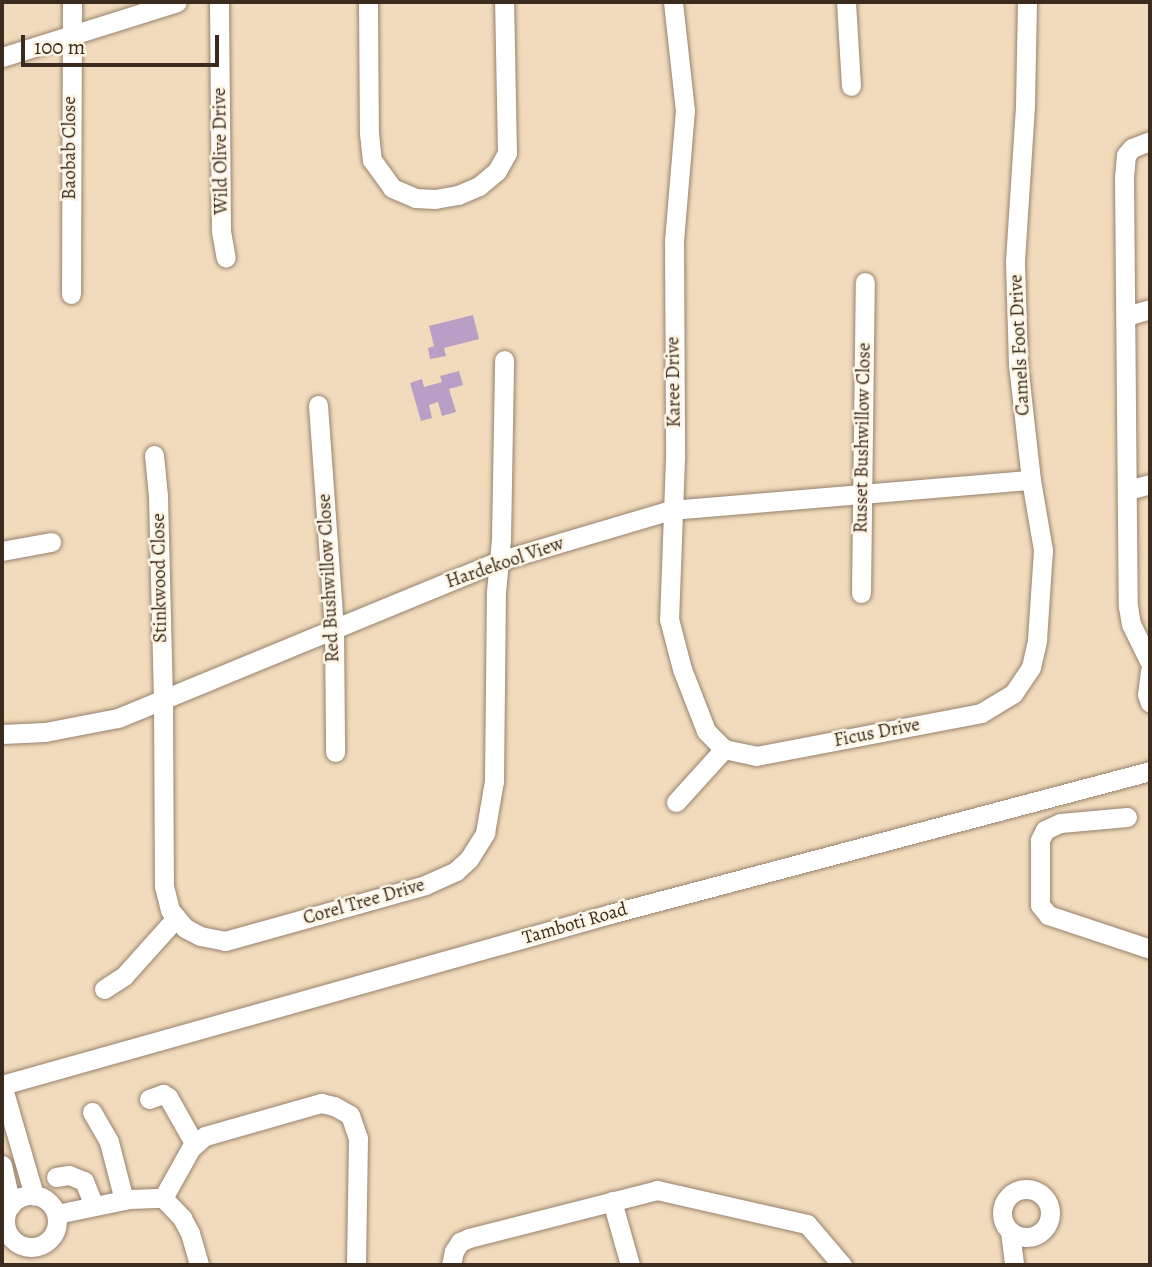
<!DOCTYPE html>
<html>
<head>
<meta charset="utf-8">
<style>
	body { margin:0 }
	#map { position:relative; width:1152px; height:1267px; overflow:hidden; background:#f2dbbc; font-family:Alegreya,serif }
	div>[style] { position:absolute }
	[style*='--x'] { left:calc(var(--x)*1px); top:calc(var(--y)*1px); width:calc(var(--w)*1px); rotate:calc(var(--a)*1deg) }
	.building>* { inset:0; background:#b99ec5 }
	.roads { filter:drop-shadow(0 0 2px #96826d) drop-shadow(0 0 2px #96826d) }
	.minor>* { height:19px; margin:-9.5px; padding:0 9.5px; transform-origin:9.5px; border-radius:9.5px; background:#fff }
	.minor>.ring { margin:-9.5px; padding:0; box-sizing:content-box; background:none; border:19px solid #fff; border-radius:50% }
	span { translate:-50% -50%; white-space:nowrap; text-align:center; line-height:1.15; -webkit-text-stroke:5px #fcf5e5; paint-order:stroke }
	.street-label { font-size:19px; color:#3b2a1e }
	.frame { position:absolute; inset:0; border:4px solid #3b2a1e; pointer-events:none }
	.scale { position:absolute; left:21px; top:35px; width:198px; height:32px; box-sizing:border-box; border:4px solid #3b2a1e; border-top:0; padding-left:9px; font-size:21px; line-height:24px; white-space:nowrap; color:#3b2a1e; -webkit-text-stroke:5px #fcf5e5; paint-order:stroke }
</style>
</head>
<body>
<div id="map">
	<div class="building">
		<div style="clip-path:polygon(473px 315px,479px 339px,444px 348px,446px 356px,430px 359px,428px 348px,434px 346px,429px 326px)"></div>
		<div style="clip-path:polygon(459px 371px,463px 385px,449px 389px,456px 412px,442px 416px,438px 402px,429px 405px,432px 418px,421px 421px,410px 383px,422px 379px,424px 387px,442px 382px,440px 376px)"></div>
	</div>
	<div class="roads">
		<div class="minor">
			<div style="--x:219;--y:2;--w:229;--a:89.5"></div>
			<div style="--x:221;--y:231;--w:27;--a:80"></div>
			<div style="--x:368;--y:2;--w:131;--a:89.6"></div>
			<div style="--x:369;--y:133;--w:27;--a:84"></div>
			<div style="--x:372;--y:160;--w:34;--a:54"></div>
			<div style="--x:392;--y:188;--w:25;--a:23"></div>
			<div style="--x:415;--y:198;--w:20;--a:3"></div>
			<div style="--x:435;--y:199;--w:23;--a:-10"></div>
			<div style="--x:458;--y:195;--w:23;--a:-23"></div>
			<div style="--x:479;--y:186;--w:23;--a:-40"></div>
			<div style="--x:497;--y:171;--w:21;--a:-61"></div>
			<div style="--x:507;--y:153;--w:151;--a:-91.1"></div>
			<div style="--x:673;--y:2;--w:109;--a:83.7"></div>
			<div style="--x:685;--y:110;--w:131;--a:94.8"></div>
			<div style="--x:674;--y:241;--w:217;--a:89.7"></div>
			<div style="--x:675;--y:458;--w:161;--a:92.1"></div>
			<div style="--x:669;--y:619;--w:52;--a:75.4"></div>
			<div style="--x:682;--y:669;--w:66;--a:68.8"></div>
			<div style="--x:706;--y:731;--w:25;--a:45"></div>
			<div style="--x:724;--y:749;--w:33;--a:12"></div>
			<div style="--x:756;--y:756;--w:229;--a:-10.8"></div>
			<div style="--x:981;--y:713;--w:37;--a:-31"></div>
			<div style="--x:1013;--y:694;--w:32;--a:-56"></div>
			<div style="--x:1031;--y:667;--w:28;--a:-77"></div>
			<div style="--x:1037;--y:640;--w:90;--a:-86.2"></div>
			<div style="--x:1043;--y:550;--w:71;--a:-99.7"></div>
			<div style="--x:1031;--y:480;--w:117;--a:-96.4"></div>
			<div style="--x:1018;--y:364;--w:103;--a:-91.7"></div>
			<div style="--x:1015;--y:261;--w:156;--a:-86.3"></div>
			<div style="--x:1025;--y:105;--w:103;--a:-88.9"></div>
			<div style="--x:846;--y:2;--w:84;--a:86.6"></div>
			<div style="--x:2;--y:57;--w:183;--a:-17.4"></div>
			<div style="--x:1150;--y:141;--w:19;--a:159"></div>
			<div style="--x:1132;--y:148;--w:9;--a:131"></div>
			<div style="--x:1126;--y:155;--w:22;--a:95"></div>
			<div style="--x:1124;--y:177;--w:429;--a:89.5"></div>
			<div style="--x:1128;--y:606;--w:18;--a:81"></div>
			<div style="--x:1131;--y:624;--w:43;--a:64"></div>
			<div style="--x:71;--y:294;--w:292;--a:-89.8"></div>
			<div style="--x:1126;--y:316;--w:25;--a:-16"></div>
			<div style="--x:318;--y:405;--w:223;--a:85.9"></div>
			<div style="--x:334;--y:627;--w:125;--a:89.5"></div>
			<div style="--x:154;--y:455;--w:41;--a:84.4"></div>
			<div style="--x:158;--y:496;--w:206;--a:88.6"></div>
			<div style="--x:163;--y:702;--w:184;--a:89.7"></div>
			<div style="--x:164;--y:886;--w:25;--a:76"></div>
			<div style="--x:170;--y:910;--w:23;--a:50"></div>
			<div style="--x:185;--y:928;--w:17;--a:28"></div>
			<div style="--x:200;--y:936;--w:25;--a:11"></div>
			<div style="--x:225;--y:941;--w:208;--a:-15.6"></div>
			<div style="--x:425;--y:885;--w:34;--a:-24"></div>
			<div style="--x:456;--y:871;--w:18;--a:-43"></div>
			<div style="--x:469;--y:859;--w:31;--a:-58"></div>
			<div style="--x:485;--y:833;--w:53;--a:-80.2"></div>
			<div style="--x:494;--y:781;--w:189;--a:-89.4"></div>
			<div style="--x:496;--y:592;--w:53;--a:-84.6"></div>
			<div style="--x:501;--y:539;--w:179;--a:-89"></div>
			<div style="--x:1128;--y:490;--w:23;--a:-15"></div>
			<div style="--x:2;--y:551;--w:50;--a:-10.4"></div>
			<div style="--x:861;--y:593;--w:311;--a:-89.3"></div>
			<div style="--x:1150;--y:671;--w:23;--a:97"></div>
			<div style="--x:1147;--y:694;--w:9;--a:72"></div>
			<div style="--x:2;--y:734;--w:43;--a:-2.7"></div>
			<div style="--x:45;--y:732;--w:74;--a:-10.9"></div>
			<div style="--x:118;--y:718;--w:412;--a:-22.4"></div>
			<div style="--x:499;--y:561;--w:179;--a:-16.5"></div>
			<div style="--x:671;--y:510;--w:361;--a:-4.8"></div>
			<div style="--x:676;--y:802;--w:72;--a:-47.8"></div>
			<div style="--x:1127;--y:817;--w:67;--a:174.9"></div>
			<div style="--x:1060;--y:823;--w:17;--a:155"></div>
			<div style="--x:1045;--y:830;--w:11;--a:117"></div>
			<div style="--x:1040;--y:840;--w:65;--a:90"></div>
			<div style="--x:1040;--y:905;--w:13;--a:51"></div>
			<div style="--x:1048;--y:915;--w:108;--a:18.4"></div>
			<div style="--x:104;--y:989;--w:24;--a:-33"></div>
			<div style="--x:124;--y:976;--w:78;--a:-48.1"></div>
			<div style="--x:2;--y:1085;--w:632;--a:-15.71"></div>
			<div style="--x:610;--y:914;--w:559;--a:-14.83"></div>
			<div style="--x:2;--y:1085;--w:115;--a:73.8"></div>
			<div style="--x:149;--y:1099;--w:15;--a:-20"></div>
			<div style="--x:163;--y:1094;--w:6;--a:31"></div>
			<div style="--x:168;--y:1097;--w:53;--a:60.5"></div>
			<div style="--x:92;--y:1112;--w:34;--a:60"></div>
			<div style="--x:109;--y:1142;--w:60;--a:75.5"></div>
			<div style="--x:2;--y:1165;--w:41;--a:77.3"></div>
			<div style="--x:56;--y:1177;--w:13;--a:-9"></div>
			<div style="--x:69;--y:1175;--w:16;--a:22"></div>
			<div style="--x:84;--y:1181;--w:27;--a:68"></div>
			<div class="ring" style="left:1002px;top:1189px;width:29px;height:29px"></div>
			<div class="ring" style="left:5px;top:1195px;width:33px;height:33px"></div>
			<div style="--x:163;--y:1198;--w:57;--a:-60.8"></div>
			<div style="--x:191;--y:1148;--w:18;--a:-41"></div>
			<div style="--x:205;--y:1136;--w:121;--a:-15.9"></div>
			<div style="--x:321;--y:1103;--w:13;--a:13"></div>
			<div style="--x:334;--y:1106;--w:18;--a:29"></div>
			<div style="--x:350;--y:1115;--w:24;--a:71"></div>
			<div style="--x:358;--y:1138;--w:127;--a:90.9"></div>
			<div style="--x:612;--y:1201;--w:66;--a:74.3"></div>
			<div style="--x:57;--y:1214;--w:74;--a:-11.8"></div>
			<div style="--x:129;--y:1199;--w:34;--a:-2"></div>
			<div style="--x:163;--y:1198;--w:28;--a:46"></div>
			<div style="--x:182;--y:1218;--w:17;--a:62"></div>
			<div style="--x:190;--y:1233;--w:33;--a:74"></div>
			<div style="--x:1010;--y:1231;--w:34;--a:83"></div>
			<div style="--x:451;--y:1265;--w:14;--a:-78"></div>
			<div style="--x:454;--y:1251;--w:11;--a:-56"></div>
			<div style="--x:460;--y:1242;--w:10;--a:-24"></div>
			<div style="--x:469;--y:1238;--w:194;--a:-14.3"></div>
			<div style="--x:657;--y:1190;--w:154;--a:12.8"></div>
			<div style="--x:807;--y:1224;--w:54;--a:49.5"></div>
		</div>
	</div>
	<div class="street-label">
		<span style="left:70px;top:148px;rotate:-90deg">Baobab Close</span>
		<span style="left:221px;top:151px;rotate:-91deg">Wild Olive Drive</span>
		<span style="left:1020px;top:345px;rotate:-93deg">Camels Foot Drive</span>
		<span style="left:674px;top:382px;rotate:-91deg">Karee Drive</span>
		<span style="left:863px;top:438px;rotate:-89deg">Russet Bushwillow Close</span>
		<span style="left:505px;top:563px;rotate:-19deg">Hardekool View</span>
		<span style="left:160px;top:578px;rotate:-91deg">Stinkwood Close</span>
		<span style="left:329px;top:578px;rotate:-93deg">Red Bushwillow Close</span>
		<span style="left:877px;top:733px;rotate:-11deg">Ficus Drive</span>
		<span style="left:364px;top:902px;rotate:-16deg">Corel Tree Drive</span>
		<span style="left:575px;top:924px;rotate:-16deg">Tamboti Road</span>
	</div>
	<div class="frame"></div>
	<div class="scale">100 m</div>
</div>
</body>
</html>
